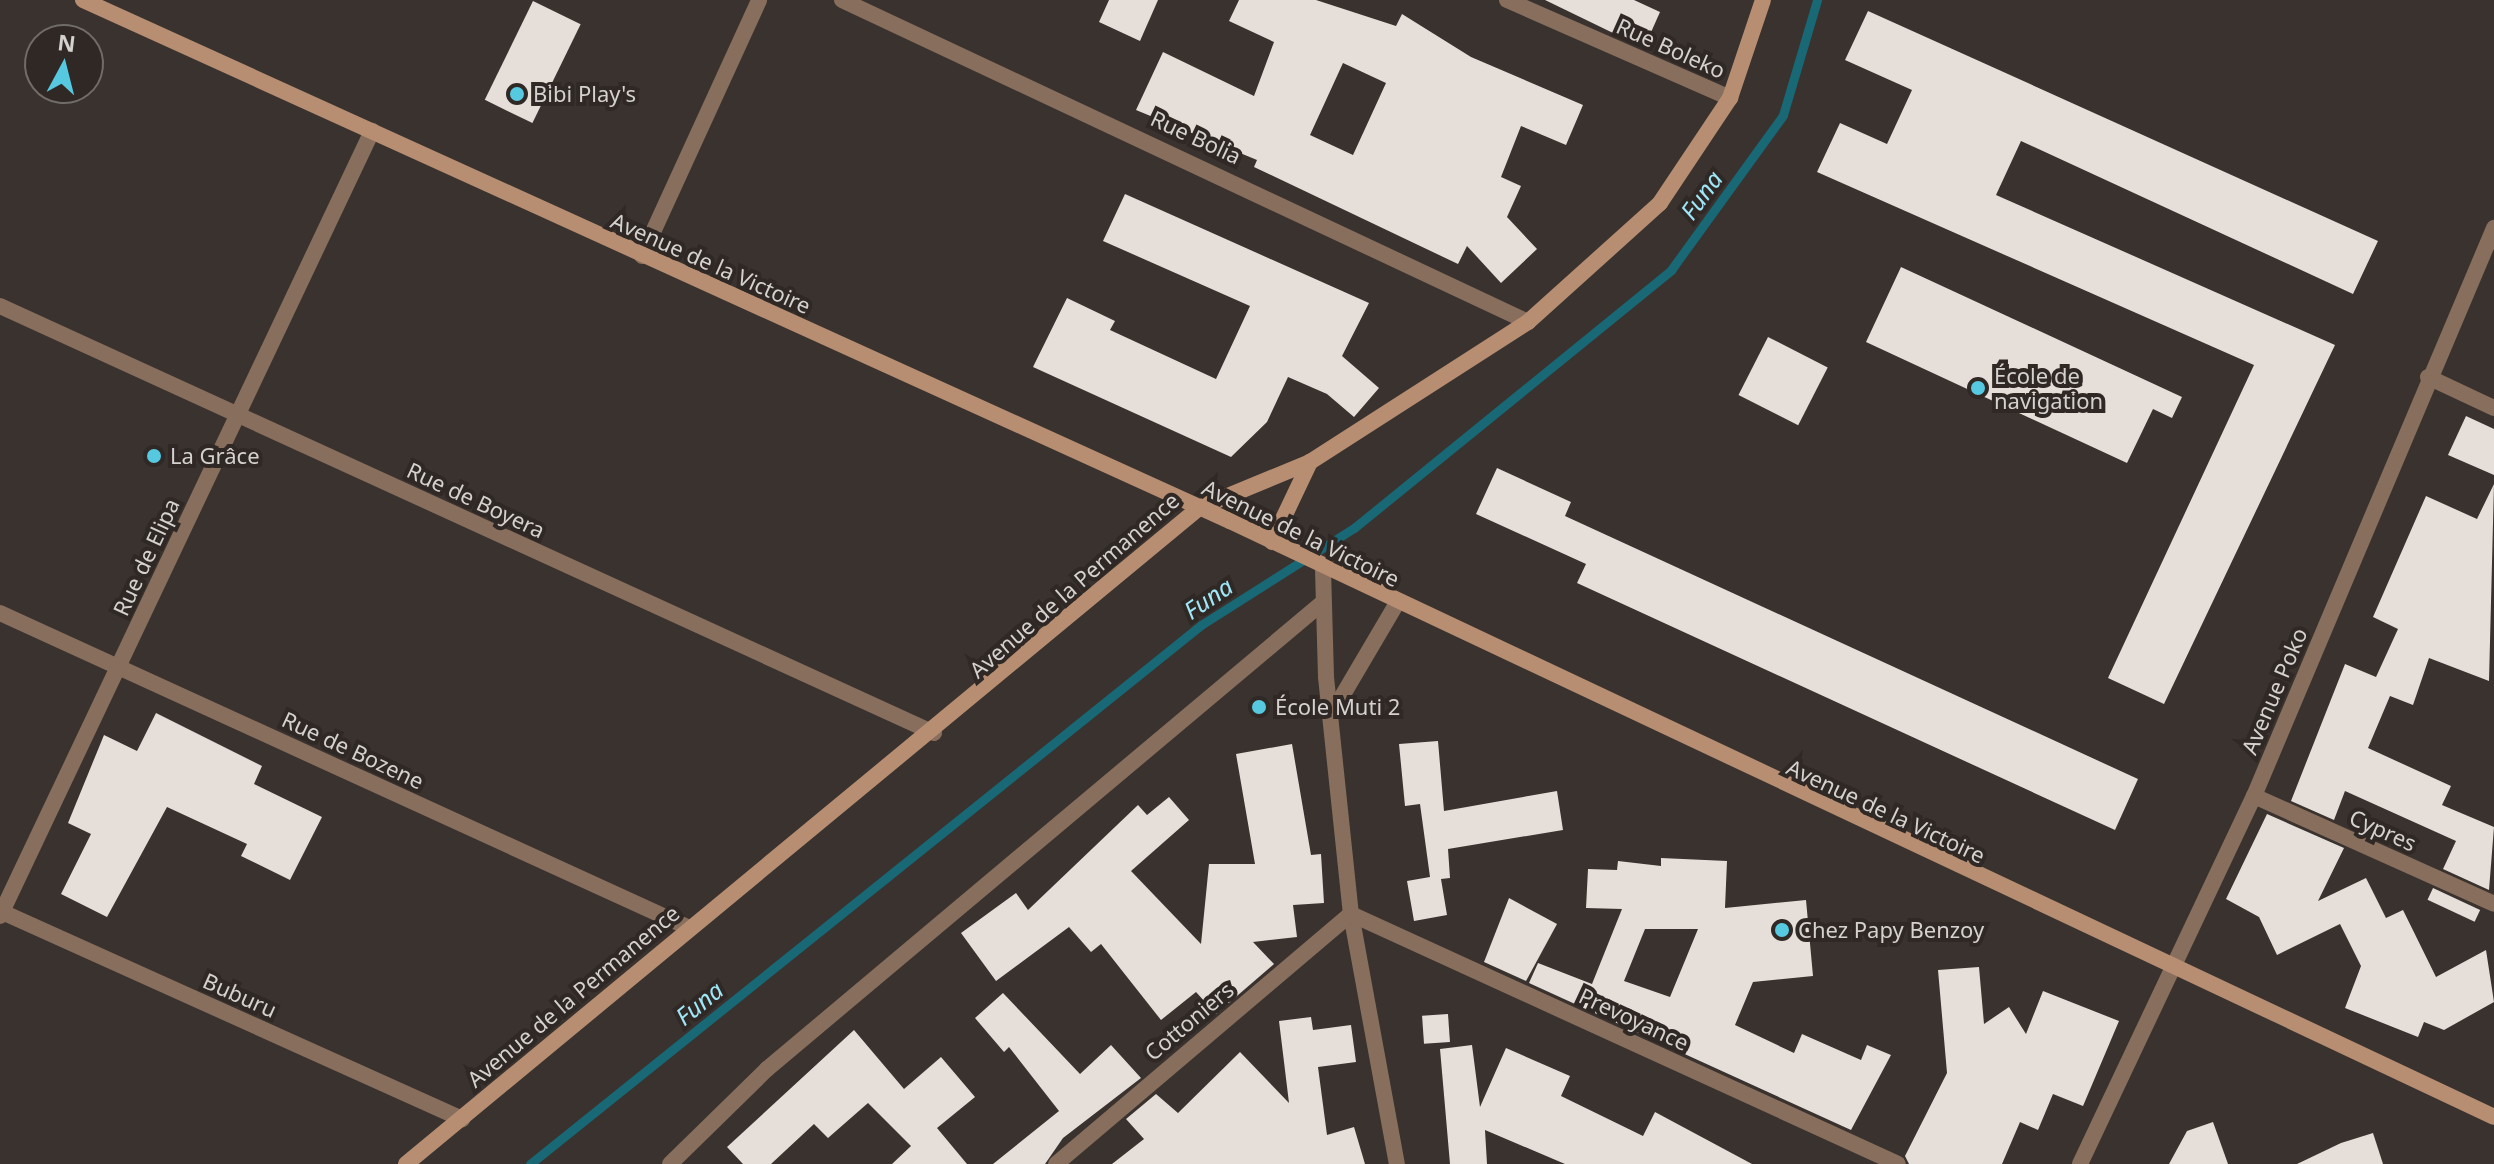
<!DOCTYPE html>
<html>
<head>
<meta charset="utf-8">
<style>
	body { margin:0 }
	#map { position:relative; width:2494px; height:1164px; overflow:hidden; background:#39322e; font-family:"Noto Sans",sans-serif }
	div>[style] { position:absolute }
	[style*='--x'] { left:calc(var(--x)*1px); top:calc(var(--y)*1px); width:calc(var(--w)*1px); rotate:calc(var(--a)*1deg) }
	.stream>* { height:9px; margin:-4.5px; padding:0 4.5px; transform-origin:4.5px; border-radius:4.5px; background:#186876 }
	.building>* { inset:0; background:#e6ded8; transform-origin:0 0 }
	.street>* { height:16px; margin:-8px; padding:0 8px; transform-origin:8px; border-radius:8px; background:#886e5c }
	.secondary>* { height:16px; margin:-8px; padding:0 8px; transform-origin:8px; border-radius:8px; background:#b88e72 }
	.dots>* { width:22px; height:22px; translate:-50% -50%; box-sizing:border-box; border:4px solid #2f2825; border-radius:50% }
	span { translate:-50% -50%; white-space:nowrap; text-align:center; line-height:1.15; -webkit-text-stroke:8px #2f2825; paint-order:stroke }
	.street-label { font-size:22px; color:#d5d1cf }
	.poi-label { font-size:22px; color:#d5d1cf }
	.left { translate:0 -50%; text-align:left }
	.water-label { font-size:24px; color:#9fe7f7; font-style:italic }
	.north { position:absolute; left:24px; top:24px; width:80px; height:80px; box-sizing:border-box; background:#2f2825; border:2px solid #716c69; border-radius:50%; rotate:7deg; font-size:22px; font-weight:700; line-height:32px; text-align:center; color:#d5d1cf }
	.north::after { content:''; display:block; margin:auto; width:28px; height:36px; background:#56c9e0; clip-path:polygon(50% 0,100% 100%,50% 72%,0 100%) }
</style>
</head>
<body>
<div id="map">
	<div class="stream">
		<div style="--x:530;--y:1164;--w:861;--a:-38.77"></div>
		<div style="--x:1201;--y:625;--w:181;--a:-32.4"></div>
		<div style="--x:1354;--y:528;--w:409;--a:-39.1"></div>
		<div style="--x:1671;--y:270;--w:191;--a:-54.1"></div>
		<div style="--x:1783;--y:115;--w:120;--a:-73.5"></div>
	</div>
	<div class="building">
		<div style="clip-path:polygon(1109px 0,1158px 0,1140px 41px,1099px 22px)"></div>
		<div style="clip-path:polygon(evenodd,1239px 0,1316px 0,1396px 26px,1402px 14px,1471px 57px,1583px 105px,1566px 145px,1521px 126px,1501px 177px,1521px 186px,1507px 217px,1537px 249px,1501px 283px,1467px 246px,1458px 264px,1254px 167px,1257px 160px,1136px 110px,1163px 52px,1254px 96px,1274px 42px,1229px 21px,1239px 0,1343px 63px,1386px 83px,1353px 155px,1310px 135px,1343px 63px)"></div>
		<div style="clip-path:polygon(1545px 0,1634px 0,1660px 12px,1644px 48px)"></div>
		<div style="left:533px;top:1px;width:53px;height:110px;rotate:26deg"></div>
		<div style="clip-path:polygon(1868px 11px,2378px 241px,2353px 294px,2021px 141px,1996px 195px,2335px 345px,2164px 704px,2108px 678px,2254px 365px,1817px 172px,1840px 123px,1887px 144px,1912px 90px,1845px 60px)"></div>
		<div style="clip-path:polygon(1125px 194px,1369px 303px,1342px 356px,1379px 388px,1354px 417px,1327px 394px,1288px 377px,1267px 422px,1231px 457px,1033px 367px,1067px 298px,1115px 321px,1110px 330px,1216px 379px,1250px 306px,1103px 241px)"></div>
		<div style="clip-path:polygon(1901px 267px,2182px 397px,2172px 418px,2153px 409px,2127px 463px,1866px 342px)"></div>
		<div style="left:1768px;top:337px;width:67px;height:65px;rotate:27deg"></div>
		<div style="clip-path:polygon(2466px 416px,2494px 429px,2494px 475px,2448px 455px)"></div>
		<div style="clip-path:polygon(1497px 468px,1571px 502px,1565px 516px,2138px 779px,2115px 830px,1577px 583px,1586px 564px,1476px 514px)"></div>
		<div style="clip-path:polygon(2494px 484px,2489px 681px,2429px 658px,2413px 705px,2390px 696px,2368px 748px,2451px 786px,2442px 805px,2494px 827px,2489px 890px,2443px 869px,2456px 841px,2345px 791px,2334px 820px,2291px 801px,2345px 664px,2376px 677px,2398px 629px,2373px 617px,2426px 496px,2477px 519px)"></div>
		<div style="clip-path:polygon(156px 713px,262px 766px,254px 784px,322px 817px,290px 880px,241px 856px,247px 844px,167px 807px,107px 917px,61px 894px,91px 834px,68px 823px,104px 735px,137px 751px)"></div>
		<div style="clip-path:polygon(1438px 741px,1444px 811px,1557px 791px,1563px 830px,1448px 849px,1450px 878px,1441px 879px,1447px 915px,1414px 921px,1407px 881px,1430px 877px,1420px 804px,1405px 806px,1399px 744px)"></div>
		<div style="clip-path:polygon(1292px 744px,1311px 855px,1321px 854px,1324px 903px,1293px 905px,1297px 937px,1253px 942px,1274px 964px,1216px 1014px,1196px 992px,1161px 1020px,1101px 944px,1091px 952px,1069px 927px,996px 981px,961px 933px,1016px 893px,1028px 910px,1138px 805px,1147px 815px,1169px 797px,1189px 820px,1131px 871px,1201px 944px,1209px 864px,1255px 864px,1236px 754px)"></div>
		<div style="clip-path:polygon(2267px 814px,2344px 848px,2318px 901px,2366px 878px,2386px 918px,2403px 910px,2436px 977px,2486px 950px,2494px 1002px,2444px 1030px,2424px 1022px,2418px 1037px,2345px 1008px,2361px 966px,2340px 924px,2277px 955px,2259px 917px,2226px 899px)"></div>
		<div style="clip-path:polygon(evenodd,1661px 858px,1727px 861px,1725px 908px,1806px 900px,1813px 976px,1753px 982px,1735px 1025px,1794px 1053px,1802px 1034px,1861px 1060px,1867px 1045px,1891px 1055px,1851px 1130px,1529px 983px,1538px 963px,1592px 984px,1622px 909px,1586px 908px,1588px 869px,1617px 870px,1618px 861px,1661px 866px,1661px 858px,1645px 929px,1698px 929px,1670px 997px,1624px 981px,1645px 929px)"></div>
		<div style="left:2433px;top:888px;width:52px;height:13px;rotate:25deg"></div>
		<div style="clip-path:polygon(1509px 898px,1557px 924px,1526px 981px,1484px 962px)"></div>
		<div style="clip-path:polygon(1979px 967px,1984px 1024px,2009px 1007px,2026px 1034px,2043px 991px,2119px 1021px,2083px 1106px,2053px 1094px,2038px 1130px,2020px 1122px,2002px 1164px,1909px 1164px,1905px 1156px,1947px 1073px,1938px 970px)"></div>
		<div style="clip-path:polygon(1003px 993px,1080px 1074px,1111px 1045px,1141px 1078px,1063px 1138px,1045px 1164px,993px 1164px,1059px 1111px,1009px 1047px,1004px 1052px,975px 1018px)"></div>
		<div style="left:1448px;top:1014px;width:28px;height:26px;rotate:86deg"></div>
		<div style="clip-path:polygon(1311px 1017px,1313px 1030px,1351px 1025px,1356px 1062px,1318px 1067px,1327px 1135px,1354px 1127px,1365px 1164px,1112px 1164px,1144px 1139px,1126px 1119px,1156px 1094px,1178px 1113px,1240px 1052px,1289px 1103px,1279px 1021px)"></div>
		<div style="clip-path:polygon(854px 1030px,904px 1089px,941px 1057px,975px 1097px,937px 1128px,967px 1164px,892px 1164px,911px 1146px,868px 1103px,828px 1138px,814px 1124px,771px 1164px,743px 1164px,727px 1147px)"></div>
		<div style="clip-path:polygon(1472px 1045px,1480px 1107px,1506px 1048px,1570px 1076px,1561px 1096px,1643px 1136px,1655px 1112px,1752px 1164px,1565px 1164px,1485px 1130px,1487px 1164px,1450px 1164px,1440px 1049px)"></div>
		<div style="clip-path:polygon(2213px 1122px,2228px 1164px,2169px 1164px,2187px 1131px)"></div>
		<div style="clip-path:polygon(2373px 1133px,2383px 1164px,2297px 1164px,2341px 1143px)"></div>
	</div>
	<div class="street">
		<div style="--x:842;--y:0;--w:758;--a:25.14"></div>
		<div style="--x:1507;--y:0;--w:244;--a:23.7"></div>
		<div style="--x:642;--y:256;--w:281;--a:-65.4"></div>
		<div style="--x:0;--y:306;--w:1027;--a:24.57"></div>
		<div style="--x:2428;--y:377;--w:73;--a:25.2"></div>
		<div style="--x:1323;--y:569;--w:108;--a:88.4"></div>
		<div style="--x:1326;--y:677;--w:238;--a:84"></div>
		<div style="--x:1351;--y:914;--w:254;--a:79.6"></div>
		<div style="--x:0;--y:613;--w:755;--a:24.56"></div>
		<div style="--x:1331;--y:715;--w:130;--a:-59.5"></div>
		<div style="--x:2254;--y:796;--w:263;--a:24.2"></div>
		<div style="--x:0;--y:911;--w:507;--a:24.24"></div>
		<div style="--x:0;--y:916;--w:869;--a:-64.64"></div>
		<div style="--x:670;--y:1164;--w:136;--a:-44.4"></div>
		<div style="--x:767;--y:1069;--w:723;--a:-40.01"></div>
		<div style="--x:1056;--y:1164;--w:387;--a:-40.3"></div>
		<div style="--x:1351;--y:914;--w:601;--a:24.56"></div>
		<div style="--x:2080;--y:1164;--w:407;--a:-64.7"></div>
		<div style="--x:2254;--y:796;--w:617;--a:-67.09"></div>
	</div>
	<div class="secondary">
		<div style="--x:83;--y:0;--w:1260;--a:24.43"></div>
		<div style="--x:1230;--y:521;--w:1397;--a:25.24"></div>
		<div style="--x:1272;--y:542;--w:89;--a:-64.6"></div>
		<div style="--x:406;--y:1164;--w:1029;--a:-39.6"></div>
		<div style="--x:1199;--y:508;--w:120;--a:-22.5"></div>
		<div style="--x:1310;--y:462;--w:259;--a:-32.7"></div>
		<div style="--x:1528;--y:322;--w:178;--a:-42"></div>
		<div style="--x:1660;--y:203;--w:126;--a:-56.3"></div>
		<div style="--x:1730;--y:98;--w:103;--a:-71.4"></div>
	</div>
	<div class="dots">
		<div style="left:517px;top:94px;background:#56c9e0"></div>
		<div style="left:1978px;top:388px;background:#56c9e0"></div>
		<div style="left:154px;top:456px;background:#56c9e0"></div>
		<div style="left:1259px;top:707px;background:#56c9e0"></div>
		<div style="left:1782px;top:930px;background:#56c9e0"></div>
	</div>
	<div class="street-label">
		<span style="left:1671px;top:48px;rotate:24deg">Rue Boleko</span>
		<span style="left:1196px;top:137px;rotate:25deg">Rue Bolia</span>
		<span style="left:711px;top:263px;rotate:24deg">Avenue de la Victoire</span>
		<span style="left:476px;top:500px;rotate:25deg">Rue de Boyera</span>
		<span style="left:1301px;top:533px;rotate:26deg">Avenue de la Victoire</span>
		<span style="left:146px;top:557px;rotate:-65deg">Rue de Elipa</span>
		<span style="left:1074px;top:585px;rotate:-41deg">Avenue de la Permanence</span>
		<span style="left:2274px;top:691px;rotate:-67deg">Avenue Poko</span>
		<span style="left:353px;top:750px;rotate:25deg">Rue de Bozene</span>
		<span style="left:1886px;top:811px;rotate:25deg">Avenue de la Victoire</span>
		<span style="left:2383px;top:830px;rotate:24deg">Cypres</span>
		<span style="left:240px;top:995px;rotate:24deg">Buburu</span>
		<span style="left:573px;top:996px;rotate:-40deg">Avenue de la Permanence</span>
		<span style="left:1634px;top:1019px;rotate:25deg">Prevoyance</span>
		<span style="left:1189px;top:1021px;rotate:-40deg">Cottoniers</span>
	</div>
	<div class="poi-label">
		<span class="left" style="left:533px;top:94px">Bibi Play's</span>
		<span class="left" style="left:1994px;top:388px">École de<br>navigation</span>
		<span class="left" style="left:170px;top:456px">La Grâce</span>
		<span class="left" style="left:1275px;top:707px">École Muti 2</span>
		<span class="left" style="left:1798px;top:930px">Chez Papy Benzoy</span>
	</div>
	<div class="water-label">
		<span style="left:1701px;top:195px;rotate:-54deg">Funa</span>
		<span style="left:1208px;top:598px;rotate:-34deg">Funa</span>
		<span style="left:699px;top:1003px;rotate:-39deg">Funa</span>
	</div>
	<div class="north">N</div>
</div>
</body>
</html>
